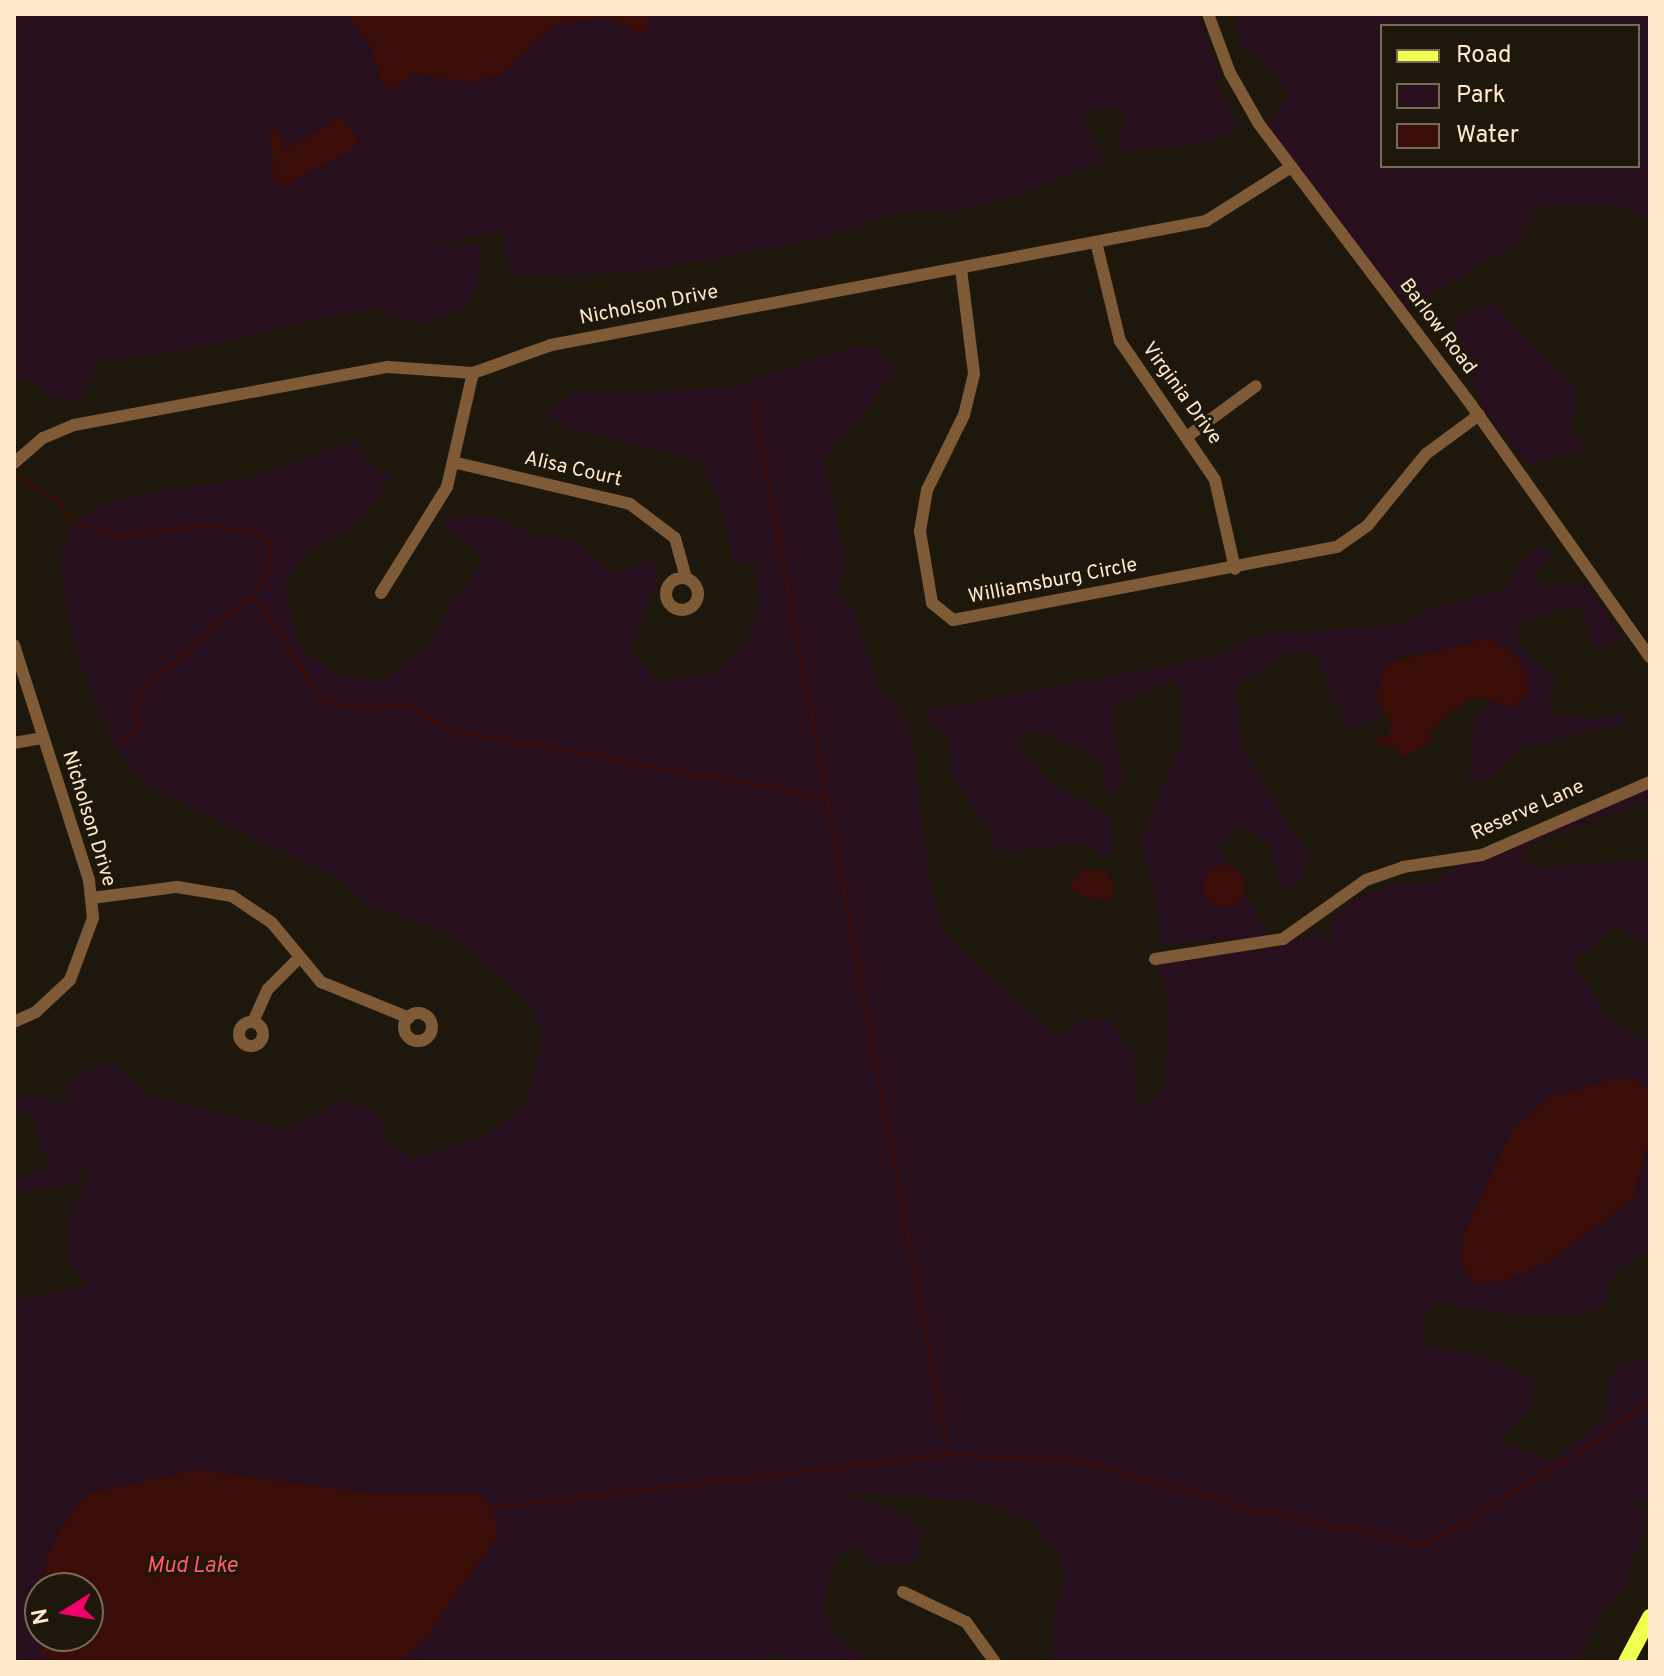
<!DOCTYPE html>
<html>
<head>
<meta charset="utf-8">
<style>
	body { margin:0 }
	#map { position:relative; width:1664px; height:1676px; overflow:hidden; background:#1e180c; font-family:Overpass,sans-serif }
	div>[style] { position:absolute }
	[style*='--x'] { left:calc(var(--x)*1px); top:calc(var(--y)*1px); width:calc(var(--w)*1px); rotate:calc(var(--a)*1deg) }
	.green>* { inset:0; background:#280f1e }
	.water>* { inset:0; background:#3b0d09 }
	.round { border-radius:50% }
	.stream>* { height:3px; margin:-1.5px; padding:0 1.5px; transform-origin:1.5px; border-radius:1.5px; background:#3b0d09 }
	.minor>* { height:12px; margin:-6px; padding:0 6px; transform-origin:6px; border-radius:6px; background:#7e5a37 }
	.minor>.ring { margin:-6px; padding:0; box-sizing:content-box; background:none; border:12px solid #7e5a37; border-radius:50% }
	.major>* { height:16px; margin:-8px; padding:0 8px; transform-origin:8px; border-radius:8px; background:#f1ff51 }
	span { translate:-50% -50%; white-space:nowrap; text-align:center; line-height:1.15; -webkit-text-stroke:6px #1e180c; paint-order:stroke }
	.street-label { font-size:20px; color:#ffe8ca }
	.water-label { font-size:22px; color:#ff5866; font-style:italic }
	.frame { position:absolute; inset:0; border:16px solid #ffe8ca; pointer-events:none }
	.legend { position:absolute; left:1380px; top:24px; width:260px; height:144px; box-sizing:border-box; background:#1e180c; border:2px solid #786b58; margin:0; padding:10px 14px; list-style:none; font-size:24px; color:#ffe8ca }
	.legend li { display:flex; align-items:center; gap:16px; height:40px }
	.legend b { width:40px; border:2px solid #786b58 }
	.north { position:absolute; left:24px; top:1572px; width:80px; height:80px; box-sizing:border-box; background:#1e180c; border:2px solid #786b58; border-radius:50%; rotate:259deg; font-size:22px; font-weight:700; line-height:32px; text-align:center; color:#ffe8ca }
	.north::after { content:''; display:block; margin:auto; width:28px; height:36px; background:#f4006d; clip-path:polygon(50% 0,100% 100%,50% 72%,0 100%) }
</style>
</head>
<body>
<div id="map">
	<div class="green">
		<div style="clip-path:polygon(14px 14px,1199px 14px,1221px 79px,1214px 82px,1240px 129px,1198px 145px,1116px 151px,1127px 112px,1108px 107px,1082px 113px,1103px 160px,1015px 197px,948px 211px,897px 211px,825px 238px,631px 273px,512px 275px,503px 231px,423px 246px,482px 245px,477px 283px,466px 306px,420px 326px,374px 307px,175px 352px,100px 360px,79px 402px,51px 397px,31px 381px,14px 381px)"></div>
		<div style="clip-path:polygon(evenodd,1234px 14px,1650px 14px,1650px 220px,1619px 205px,1536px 206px,1521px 241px,1407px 308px,1267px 126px,1288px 95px,1267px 65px,1242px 44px,1234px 14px,1382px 26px,1638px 26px,1638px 166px,1382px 166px,1382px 26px)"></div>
		<div style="clip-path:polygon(1494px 302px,1573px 388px,1577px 402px,1569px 427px,1585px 448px,1529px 465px,1483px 410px,1454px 319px)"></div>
		<div style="clip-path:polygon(evenodd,854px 346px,879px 349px,895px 373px,824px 461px,847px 562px,835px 596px,853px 606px,877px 686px,898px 704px,912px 742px,932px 897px,945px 936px,1056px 1036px,1085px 1019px,1110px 1020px,1133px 1053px,1138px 1109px,1163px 1092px,1170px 1008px,1159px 969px,1171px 959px,1278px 947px,1319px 931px,1331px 944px,1331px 917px,1354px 900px,1395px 884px,1437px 883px,1449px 870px,1650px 783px,1650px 807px,1647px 800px,1532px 844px,1521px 859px,1536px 868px,1650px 859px,1650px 943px,1615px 926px,1573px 962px,1611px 1021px,1650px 1045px,1650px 1092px,1637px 1080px,1513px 1128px,1465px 1231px,1474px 1284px,1507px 1280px,1549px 1262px,1632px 1199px,1650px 1140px,1650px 1250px,1616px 1270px,1603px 1304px,1585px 1316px,1524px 1316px,1432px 1303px,1422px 1322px,1426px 1345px,1494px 1361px,1535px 1380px,1533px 1404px,1498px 1441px,1553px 1461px,1606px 1418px,1607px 1385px,1620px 1364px,1650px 1358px,1650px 1499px,1635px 1502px,1647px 1516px,1623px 1591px,1605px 1607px,1577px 1662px,1051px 1662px,1054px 1614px,1065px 1582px,1058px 1555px,1034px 1522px,981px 1502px,845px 1491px,914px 1521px,923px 1534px,919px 1555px,904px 1564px,871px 1564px,859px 1544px,835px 1556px,823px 1607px,836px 1637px,859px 1649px,864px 1662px,788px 1662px,777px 1652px,758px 1662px,14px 1662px,14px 1300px,87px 1285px,69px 1262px,67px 1225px,89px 1174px,85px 1162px,76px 1185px,14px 1191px,14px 1181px,50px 1166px,32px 1114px,14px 1113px,14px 1096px,47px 1096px,53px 1104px,70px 1100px,68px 1081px,108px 1060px,148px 1096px,285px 1130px,342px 1100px,375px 1111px,391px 1144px,413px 1158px,482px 1138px,527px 1104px,542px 1035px,529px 1002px,453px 935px,372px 906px,335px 877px,145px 784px,112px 741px,74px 647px,59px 561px,73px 522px,104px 505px,162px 491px,257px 477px,354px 440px,367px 463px,391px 477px,358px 525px,307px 551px,284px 587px,302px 648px,333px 674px,381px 681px,428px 648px,454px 599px,487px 559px,441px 522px,464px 516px,497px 518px,535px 535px,579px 542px,615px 574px,651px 558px,658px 579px,630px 650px,656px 680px,709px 676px,742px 649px,759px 613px,757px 565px,733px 563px,723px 511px,700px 461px,571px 428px,544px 413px,572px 394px,730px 388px,854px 346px,40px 1588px,88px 1588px,88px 1636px,40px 1636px,40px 1588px)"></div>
		<div style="clip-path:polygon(1542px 546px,1552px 552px,1536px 573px,1541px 585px,1586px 584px,1623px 638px,1595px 651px,1583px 608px,1568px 607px,1523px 621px,1516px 636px,1521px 649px,1556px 681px,1548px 702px,1554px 715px,1593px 719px,1625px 713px,1624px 723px,1521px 747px,1490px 778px,1469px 781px,1475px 717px,1490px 699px,1513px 708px,1526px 696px,1528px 681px,1454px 648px,1398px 656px,1376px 698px,1382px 715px,1348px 732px,1316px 654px,1290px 651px,1236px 686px,1242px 748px,1309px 858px,1303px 880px,1281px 889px,1269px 843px,1241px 825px,1219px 846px,1270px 936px,1161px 944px,1155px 891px,1140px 842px,1182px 740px,1179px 678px,1117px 703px,1112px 716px,1124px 786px,1109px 798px,1100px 764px,1089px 753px,1042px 732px,1025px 733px,1016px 743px,1048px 782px,1108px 814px,1115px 847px,1104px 857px,1082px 843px,1000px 852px,951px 772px,949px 738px,930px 725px,928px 710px,1214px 657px,1258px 635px,1398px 625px,1439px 605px,1507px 588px,1520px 561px)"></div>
	</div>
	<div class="water">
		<div style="clip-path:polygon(345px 14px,650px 14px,644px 35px,607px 17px,554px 25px,500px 75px,467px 83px,416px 74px,393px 89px,382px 82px,369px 42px)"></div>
		<div style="clip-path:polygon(340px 118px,359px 138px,354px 149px,286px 184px,274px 181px,270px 132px,279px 128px,285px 150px)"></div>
		<div style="clip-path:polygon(1489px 638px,1518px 659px,1528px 681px,1526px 696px,1513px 708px,1478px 696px,1467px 701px,1442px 719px,1430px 733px,1433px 740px,1404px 758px,1393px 747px,1376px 743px,1377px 733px,1383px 740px,1389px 735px,1390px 722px,1376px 698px,1387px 663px)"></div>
		<div class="round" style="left:1203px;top:865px;width:42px;height:42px"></div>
		<div style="clip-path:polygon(1082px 869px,1108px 872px,1115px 890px,1110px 902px,1081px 897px,1069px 887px)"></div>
		<div style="clip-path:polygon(1613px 1079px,1637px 1080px,1650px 1092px,1650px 1140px,1632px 1199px,1549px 1262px,1507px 1280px,1474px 1284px,1461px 1263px,1465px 1231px,1513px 1128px,1550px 1098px)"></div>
		<div style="clip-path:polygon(196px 1470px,368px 1493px,478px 1494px,492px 1507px,498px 1534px,431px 1632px,399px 1662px,62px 1662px,42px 1655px,42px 1636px,88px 1636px,88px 1588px,43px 1588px,47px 1555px,67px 1519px,89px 1493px)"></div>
	</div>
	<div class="stream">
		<div style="--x:752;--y:396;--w:1076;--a:79.5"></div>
		<div style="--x:14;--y:473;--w:52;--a:32.5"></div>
		<div style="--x:58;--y:501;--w:26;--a:54"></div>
		<div style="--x:73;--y:522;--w:48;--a:15.8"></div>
		<div style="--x:119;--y:535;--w:90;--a:-6.4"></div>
		<div style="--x:208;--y:525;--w:47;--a:8.7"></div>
		<div style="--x:254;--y:532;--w:20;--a:30"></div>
		<div style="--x:271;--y:542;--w:32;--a:95"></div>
		<div style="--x:268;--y:574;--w:29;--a:131"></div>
		<div style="--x:249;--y:596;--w:21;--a:43"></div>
		<div style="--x:264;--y:610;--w:106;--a:57.4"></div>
		<div style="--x:321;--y:699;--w:37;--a:14"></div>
		<div style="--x:357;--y:708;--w:51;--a:-4.5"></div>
		<div style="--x:408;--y:704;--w:45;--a:33.3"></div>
		<div style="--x:446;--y:729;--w:385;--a:10.2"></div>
		<div style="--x:122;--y:741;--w:19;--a:-43"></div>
		<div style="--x:136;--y:728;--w:35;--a:-87"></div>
		<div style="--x:138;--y:693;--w:146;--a:-41.1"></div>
		<div style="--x:492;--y:1507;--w:459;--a:-6.6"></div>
		<div style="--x:948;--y:1454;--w:132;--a:3"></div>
		<div style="--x:1080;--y:1461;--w:181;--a:15.7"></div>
		<div style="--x:1254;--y:1510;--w:177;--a:11.1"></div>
		<div style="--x:1428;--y:1544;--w:208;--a:-31.6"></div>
		<div style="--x:1605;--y:1435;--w:58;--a:-38.7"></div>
		<div style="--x:47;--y:1662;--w:6;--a:-45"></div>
	</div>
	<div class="minor">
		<div style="--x:1208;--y:14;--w:63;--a:69.6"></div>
		<div style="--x:1230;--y:73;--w:59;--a:60.4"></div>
		<div style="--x:1259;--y:124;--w:353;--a:52.9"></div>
		<div style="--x:1472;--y:406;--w:308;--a:54.7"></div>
		<div style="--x:1096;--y:242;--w:102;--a:76.4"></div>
		<div style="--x:1120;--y:341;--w:168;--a:55.6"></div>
		<div style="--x:1215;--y:480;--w:91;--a:77.3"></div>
		<div style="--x:961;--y:269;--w:106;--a:82.9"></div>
		<div style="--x:974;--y:374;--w:42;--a:103.7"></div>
		<div style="--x:964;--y:415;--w:84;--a:116.3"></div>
		<div style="--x:927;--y:490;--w:42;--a:99.7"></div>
		<div style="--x:920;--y:531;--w:73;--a:80.5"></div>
		<div style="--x:932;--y:603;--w:27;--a:39"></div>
		<div style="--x:953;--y:620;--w:391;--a:-10.8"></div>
		<div style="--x:1337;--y:547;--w:38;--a:-35"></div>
		<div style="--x:1368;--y:525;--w:92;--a:-50.8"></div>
		<div style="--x:1426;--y:454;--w:66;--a:-36.3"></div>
		<div style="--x:1188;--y:436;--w:84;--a:-36.3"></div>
		<div style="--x:14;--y:463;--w:38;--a:-41"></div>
		<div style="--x:43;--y:438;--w:34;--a:-23"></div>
		<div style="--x:74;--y:425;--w:319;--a:-10.5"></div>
		<div style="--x:388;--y:367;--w:85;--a:4"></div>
		<div style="--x:473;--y:373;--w:83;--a:-19.7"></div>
		<div style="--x:551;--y:345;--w:667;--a:-10.72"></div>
		<div style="--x:1206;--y:221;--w:101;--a:-32.4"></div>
		<div style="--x:457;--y:463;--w:178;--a:13.3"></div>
		<div style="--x:630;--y:504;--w:56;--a:37.1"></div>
		<div style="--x:675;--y:538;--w:41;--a:74.6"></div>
		<div class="ring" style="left:666px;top:578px;width:20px;height:20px"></div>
		<div style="--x:381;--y:593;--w:125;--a:-58.1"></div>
		<div style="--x:447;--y:487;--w:117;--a:-77.2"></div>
		<div style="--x:14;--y:645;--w:247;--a:72.3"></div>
		<div style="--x:89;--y:880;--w:38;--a:84"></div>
		<div style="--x:93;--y:918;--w:66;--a:110.4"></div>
		<div style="--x:70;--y:980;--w:47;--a:136.7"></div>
		<div style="--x:36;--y:1012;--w:24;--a:156"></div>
		<div style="--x:14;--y:743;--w:29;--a:-10"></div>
		<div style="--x:92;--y:898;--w:86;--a:-7.4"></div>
		<div style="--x:177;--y:887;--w:56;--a:9.3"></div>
		<div style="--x:232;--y:896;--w:48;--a:34"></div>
		<div style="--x:272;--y:923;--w:77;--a:50.3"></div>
		<div style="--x:321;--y:982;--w:95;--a:22.2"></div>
		<div style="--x:1155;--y:959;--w:130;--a:-8.9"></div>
		<div style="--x:1283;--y:939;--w:102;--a:-35.4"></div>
		<div style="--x:1366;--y:880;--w:39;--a:-19"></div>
		<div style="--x:1403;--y:867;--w:80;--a:-8.6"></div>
		<div style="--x:1482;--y:855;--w:183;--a:-23.5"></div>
		<div class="ring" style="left:404px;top:1013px;width:16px;height:16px"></div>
		<div class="ring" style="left:239px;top:1022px;width:12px;height:12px"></div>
		<div style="--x:253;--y:1022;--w:36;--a:-66"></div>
		<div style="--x:268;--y:989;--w:42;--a:-45"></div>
		<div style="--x:903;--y:1592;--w:70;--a:25.5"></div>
		<div style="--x:966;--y:1622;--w:49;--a:54.1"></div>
	</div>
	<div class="major">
		<div style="--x:1626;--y:1662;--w:51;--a:-61.9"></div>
	</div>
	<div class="street-label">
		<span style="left:649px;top:306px;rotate:-11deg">Nicholson Drive</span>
		<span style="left:1437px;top:327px;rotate:53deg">Barlow Road</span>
		<span style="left:1181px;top:394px;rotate:54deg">Virginia Drive</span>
		<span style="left:573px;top:470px;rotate:13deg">Alisa Court</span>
		<span style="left:1053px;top:582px;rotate:-11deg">Williamsburg Circle</span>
		<span style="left:1528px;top:811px;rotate:-24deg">Reserve Lane</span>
		<span style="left:88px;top:819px;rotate:73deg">Nicholson Drive</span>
	</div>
	<div class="water-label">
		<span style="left:192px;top:1567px">Mud Lake</span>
	</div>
	<div class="frame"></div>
	<ul class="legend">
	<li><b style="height:10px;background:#f1ff51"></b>Road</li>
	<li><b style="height:22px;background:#280f1e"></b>Park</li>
	<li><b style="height:22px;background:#3b0d09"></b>Water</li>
	</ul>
	<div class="north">N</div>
</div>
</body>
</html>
